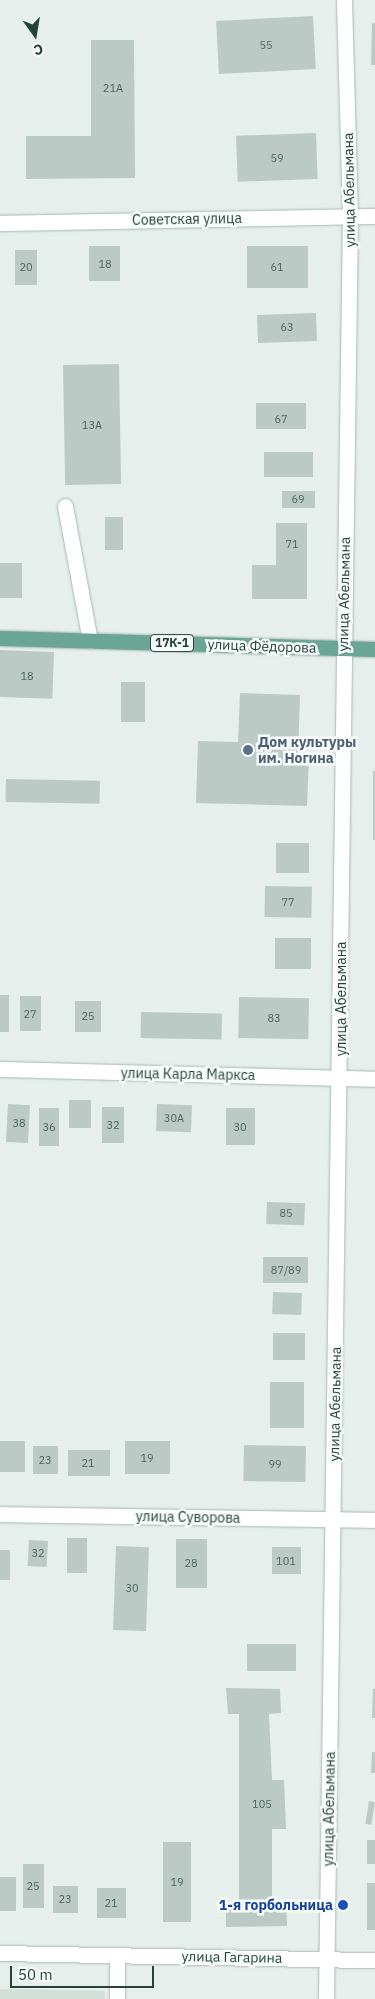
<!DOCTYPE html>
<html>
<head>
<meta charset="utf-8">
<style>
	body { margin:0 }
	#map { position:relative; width:375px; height:1999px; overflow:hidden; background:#e6efeb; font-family:"IBM Plex Sans",sans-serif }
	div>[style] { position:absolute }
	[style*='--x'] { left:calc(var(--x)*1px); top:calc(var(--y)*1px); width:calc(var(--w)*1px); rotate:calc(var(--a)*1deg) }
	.built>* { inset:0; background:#d4dfda; transform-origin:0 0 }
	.building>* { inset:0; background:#bbcac4; transform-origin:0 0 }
	.roads { filter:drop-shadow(0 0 1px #a8b8b2) drop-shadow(0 0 1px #a8b8b2) }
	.minor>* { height:15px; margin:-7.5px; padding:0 7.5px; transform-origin:7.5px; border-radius:7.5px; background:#fff }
	.major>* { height:15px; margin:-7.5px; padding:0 7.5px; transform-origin:7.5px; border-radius:7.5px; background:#6aa596 }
	.dots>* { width:14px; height:14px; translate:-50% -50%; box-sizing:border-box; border:2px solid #f7fbf9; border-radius:50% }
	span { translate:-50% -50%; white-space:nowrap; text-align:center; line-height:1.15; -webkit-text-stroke:5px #f7fbf9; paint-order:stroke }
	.number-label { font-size:11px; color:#4a645c }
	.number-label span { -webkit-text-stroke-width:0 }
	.shield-label span { padding:1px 4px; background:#f7fbf9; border:1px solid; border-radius:4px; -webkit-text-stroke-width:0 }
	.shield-label { font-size:12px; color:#24423a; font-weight:700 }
	.street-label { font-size:14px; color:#24423a }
	.service-label { font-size:14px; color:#4e5e75; font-weight:700 }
	.left { translate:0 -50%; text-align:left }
	.transit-label { font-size:14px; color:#164399; font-weight:700 }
	.right { translate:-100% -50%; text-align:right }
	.north { position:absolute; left:10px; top:10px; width:50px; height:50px; -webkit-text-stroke:4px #f7fbf9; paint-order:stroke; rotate:167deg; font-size:14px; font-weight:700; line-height:20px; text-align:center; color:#24423a }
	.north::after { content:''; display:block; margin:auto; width:18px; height:22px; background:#24423a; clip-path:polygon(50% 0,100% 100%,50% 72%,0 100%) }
	.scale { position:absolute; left:10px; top:1966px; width:144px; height:22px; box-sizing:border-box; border:2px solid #24423a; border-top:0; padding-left:6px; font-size:15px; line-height:18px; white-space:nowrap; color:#24423a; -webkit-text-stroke:4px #f7fbf9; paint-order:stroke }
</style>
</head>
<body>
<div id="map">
	<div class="built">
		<div style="left:0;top:1989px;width:105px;height:10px;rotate:1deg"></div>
	</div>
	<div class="building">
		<div style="left:313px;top:16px;width:53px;height:97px;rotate:87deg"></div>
		<div style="clip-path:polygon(372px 23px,375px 23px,375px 65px,371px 65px)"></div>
		<div style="clip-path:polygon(91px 40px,134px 40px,135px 178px,26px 179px,26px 136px,91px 136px)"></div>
		<div style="left:316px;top:133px;width:46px;height:80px;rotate:88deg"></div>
		<div style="left:89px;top:246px;width:31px;height:35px"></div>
		<div style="left:247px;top:246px;width:61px;height:42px"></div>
		<div style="left:15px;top:250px;width:22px;height:35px"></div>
		<div style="left:316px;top:313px;width:28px;height:59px;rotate:88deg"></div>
		<div style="left:119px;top:364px;width:120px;height:56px;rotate:89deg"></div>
		<div style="left:256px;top:403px;width:50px;height:26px"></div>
		<div style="left:264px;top:452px;width:49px;height:25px"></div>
		<div style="left:282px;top:491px;width:33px;height:17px"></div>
		<div style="left:105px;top:517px;width:18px;height:33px"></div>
		<div style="clip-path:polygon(276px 523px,307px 523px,307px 599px,252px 599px,252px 565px,276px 565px)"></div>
		<div style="left:0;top:563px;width:22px;height:35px"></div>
		<div style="left:0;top:650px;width:54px;height:47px;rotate:2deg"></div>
		<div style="left:121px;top:682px;width:24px;height:40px"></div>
		<div style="clip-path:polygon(240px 693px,300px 695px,298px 757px,309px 758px,307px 806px,196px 803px,198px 741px,238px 742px)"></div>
		<div style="left:373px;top:771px;width:2px;height:69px"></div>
		<div style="left:6px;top:779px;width:94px;height:23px;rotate:1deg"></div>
		<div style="left:276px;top:843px;width:33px;height:30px"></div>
		<div style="left:265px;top:886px;width:47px;height:31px;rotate:1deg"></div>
		<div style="left:275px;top:938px;width:36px;height:31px"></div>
		<div style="left:0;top:995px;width:9px;height:37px"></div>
		<div style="left:20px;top:996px;width:21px;height:35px"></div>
		<div style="left:239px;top:997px;width:70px;height:41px;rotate:1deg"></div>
		<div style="left:75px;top:1001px;width:26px;height:31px"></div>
		<div style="left:141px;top:1012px;width:81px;height:26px;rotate:1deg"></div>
		<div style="left:69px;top:1100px;width:22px;height:28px"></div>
		<div style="left:8px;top:1104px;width:22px;height:38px;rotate:3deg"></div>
		<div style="left:157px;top:1104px;width:35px;height:27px;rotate:2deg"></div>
		<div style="left:102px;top:1107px;width:22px;height:36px"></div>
		<div style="left:39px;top:1108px;width:20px;height:38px"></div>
		<div style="left:226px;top:1108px;width:29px;height:37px"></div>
		<div style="left:267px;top:1202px;width:38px;height:22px;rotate:2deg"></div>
		<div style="left:263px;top:1257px;width:45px;height:26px"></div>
		<div style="left:273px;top:1292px;width:29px;height:22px;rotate:2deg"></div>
		<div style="left:273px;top:1333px;width:32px;height:27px"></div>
		<div style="left:270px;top:1382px;width:34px;height:46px"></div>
		<div style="left:0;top:1441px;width:25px;height:31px"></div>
		<div style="left:125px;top:1441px;width:45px;height:33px"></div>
		<div style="left:244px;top:1445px;width:62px;height:36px;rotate:1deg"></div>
		<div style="left:33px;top:1446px;width:25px;height:28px"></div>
		<div style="left:68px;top:1450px;width:42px;height:26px"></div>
		<div style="left:67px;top:1538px;width:20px;height:35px"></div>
		<div style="left:176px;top:1539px;width:31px;height:49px"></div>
		<div style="left:29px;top:1540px;width:19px;height:26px;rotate:3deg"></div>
		<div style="left:116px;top:1546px;width:33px;height:84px;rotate:2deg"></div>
		<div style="left:272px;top:1547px;width:29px;height:27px"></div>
		<div style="left:0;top:1550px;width:10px;height:30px"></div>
		<div style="left:247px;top:1644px;width:49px;height:27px"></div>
		<div style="clip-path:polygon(226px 1688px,280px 1689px,281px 1713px,269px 1714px,272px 1780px,284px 1780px,286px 1829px,272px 1829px,272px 1901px,286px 1901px,287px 1926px,226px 1927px,226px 1903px,239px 1903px,239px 1714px,228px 1714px)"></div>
		<div style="clip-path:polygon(373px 1689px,375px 1689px,375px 1718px,372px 1718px)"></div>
		<div style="clip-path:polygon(372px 1752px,375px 1752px,375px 1773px,371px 1773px)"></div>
		<div style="left:369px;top:1801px;width:6px;height:23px;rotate:9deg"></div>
		<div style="left:367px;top:1840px;width:8px;height:24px"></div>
		<div style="left:163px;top:1842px;width:28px;height:80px"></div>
		<div style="left:23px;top:1864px;width:21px;height:44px"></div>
		<div style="left:0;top:1877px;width:16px;height:34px"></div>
		<div style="left:367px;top:1883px;width:8px;height:47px"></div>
		<div style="left:53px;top:1886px;width:25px;height:27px"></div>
		<div style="left:97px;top:1888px;width:29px;height:30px"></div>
	</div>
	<div class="roads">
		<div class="minor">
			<div style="--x:0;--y:223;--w:375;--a:-1.1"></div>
			<div style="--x:65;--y:506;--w:137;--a:79.5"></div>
			<div style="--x:0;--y:1069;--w:375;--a:1.5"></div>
			<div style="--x:0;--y:1514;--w:375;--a:0.9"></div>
			<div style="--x:0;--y:1953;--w:375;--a:1.1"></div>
			<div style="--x:117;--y:1999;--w:44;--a:-90"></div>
			<div style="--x:326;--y:1999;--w:1782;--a:-89.23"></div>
			<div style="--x:350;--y:217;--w:217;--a:-91.6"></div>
		</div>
		<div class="major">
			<div style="--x:0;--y:638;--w:375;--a:1.7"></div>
		</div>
	</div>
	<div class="dots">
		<div style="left:248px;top:750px;background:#5c6f8a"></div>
		<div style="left:343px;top:1905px;background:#1a4fb4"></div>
	</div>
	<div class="number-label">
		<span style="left:266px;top:45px">55</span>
		<span style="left:113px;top:88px">21А</span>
		<span style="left:277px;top:158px">59</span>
		<span style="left:105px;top:264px">18</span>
		<span style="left:26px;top:267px">20</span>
		<span style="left:277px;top:267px">61</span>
		<span style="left:287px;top:327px">63</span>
		<span style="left:281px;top:419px">67</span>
		<span style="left:92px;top:425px">13А</span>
		<span style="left:298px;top:499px">69</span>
		<span style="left:292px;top:544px">71</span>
		<span style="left:27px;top:676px">18</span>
		<span style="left:288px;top:902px">77</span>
		<span style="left:30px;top:1014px">27</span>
		<span style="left:88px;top:1016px">25</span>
		<span style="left:274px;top:1018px">83</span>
		<span style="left:174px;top:1118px">30А</span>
		<span style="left:19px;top:1123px">38</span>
		<span style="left:113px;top:1125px">32</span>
		<span style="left:49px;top:1127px">36</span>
		<span style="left:240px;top:1127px">30</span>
		<span style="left:286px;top:1213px">85</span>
		<span style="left:286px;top:1270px">87/89</span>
		<span style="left:147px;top:1458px">19</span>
		<span style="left:45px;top:1460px">23</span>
		<span style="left:88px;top:1463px">21</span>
		<span style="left:275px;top:1464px">99</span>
		<span style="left:38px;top:1553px">32</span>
		<span style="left:286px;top:1561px">101</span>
		<span style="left:191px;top:1563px">28</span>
		<span style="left:132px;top:1588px">30</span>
		<span style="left:262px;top:1804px">105</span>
		<span style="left:177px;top:1882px">19</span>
		<span style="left:33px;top:1886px">25</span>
		<span style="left:65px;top:1899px">23</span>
		<span style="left:111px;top:1903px">21</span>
	</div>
	<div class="shield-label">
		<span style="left:172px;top:643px">17К-1</span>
	</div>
	<div class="street-label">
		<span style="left:349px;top:190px;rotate:-91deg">улица Абельмана</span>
		<span style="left:187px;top:219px;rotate:-1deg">Советская улица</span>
		<span style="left:344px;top:594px;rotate:-89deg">улица Абельмана</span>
		<span style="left:262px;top:646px;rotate:2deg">улица Фёдорова</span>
		<span style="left:341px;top:999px;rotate:-90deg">улица Абельмана</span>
		<span style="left:188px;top:1074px;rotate:1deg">улица Карла Маркса</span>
		<span style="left:335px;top:1404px;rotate:-89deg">улица Абельмана</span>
		<span style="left:188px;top:1517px;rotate:1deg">улица Суворова</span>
		<span style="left:329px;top:1809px;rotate:-89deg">улица Абельмана</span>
		<span style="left:232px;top:1957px;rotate:1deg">улица Гагарина</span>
	</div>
	<div class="service-label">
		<span class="left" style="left:258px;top:750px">Дом культуры<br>им. Ногина</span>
	</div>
	<div class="transit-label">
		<span class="right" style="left:333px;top:1905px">1-я горбольница</span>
	</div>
	<div class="north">С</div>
	<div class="scale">50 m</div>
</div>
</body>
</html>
